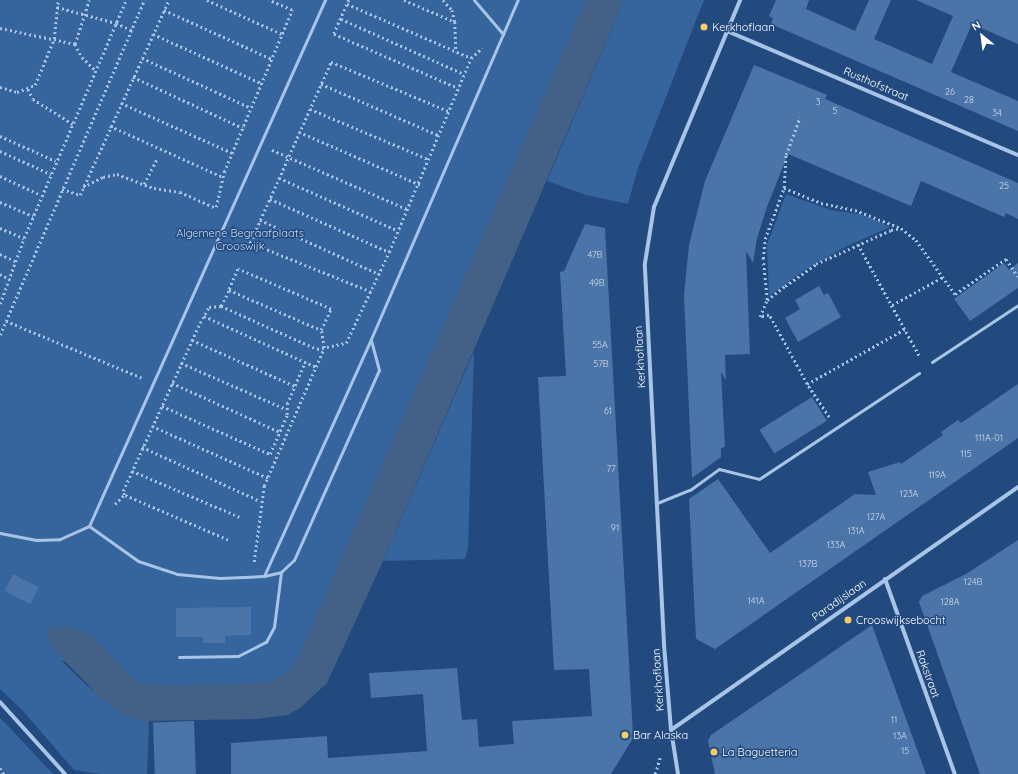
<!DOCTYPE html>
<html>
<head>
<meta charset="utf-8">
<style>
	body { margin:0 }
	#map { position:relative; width:1018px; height:774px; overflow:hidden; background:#224a7f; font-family:Quicksand,sans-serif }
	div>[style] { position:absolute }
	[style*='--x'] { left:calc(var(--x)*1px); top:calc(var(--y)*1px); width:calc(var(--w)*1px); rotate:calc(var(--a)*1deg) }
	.green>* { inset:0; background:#36649d }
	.water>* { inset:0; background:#436187 }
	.building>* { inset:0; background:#4b74a8; transform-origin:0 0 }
	.path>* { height:2.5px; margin-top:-1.25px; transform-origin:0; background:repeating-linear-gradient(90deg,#a8c4e7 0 2px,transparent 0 5px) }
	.service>* { height:3px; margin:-1.5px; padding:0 1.5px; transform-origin:1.5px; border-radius:1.5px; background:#a8c4e7 }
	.minor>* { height:4px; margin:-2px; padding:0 2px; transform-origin:2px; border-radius:2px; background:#a8c4e7 }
	.dots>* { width:11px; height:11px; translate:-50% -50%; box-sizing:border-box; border:2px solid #224a7f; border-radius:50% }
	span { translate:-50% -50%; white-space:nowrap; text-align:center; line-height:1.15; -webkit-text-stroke:3px #224a7f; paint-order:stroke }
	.number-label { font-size:9px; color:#d2dce9 }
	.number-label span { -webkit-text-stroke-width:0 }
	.poi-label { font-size:11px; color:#fff }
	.left { translate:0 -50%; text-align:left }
	.street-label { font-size:11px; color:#fff }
	.park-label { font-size:11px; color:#cbdef5 }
	.north { position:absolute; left:962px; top:16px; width:40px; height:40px; -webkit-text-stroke:3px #224a7f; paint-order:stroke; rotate:331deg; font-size:11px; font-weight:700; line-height:16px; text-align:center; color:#fff }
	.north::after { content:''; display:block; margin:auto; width:14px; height:18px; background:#fff; clip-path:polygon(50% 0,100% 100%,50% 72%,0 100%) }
</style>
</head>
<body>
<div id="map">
	<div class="green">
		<div style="clip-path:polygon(0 0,608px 0,314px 669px,271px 705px,149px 702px,61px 660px,85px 684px,130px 718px,149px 720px,147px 774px,101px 774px,74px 770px,24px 712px,0 689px)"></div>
		<div style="clip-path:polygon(624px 0,704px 0,637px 171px,628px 204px,586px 195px,547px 181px)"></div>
		<div style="clip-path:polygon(786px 194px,831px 210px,865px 215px,890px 227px,845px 247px,802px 272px,769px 296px,767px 245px)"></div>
		<div style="clip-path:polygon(474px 351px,468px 549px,465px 559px,383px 561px)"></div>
		<div style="clip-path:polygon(0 718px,9px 727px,53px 774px,0 774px)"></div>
	</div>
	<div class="water">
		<div style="clip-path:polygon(586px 0,624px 0,383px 561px,327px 683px,300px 708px,288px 715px,256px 719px,143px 721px,130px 718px,103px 700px,55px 651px,47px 639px,49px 628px,71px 627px,91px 635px,136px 682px,156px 685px,253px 684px,273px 681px,289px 670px,299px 655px)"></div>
	</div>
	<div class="building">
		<div style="clip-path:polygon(776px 0,809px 0,806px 9px,855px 31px,869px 0,891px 0,874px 39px,932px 64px,953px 16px,916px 0,1018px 0,1018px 44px,972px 24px,951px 72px,1018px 101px,1018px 131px,771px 24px,773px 18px,769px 16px)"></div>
		<div style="clip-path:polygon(754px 65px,827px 95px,825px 99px,1018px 183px,1018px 219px,1006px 213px,1004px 217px,921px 181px,911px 206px,788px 154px,767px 207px,757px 238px,753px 263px,746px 251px,750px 354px,725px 355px,726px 380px,721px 372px,725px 447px,721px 448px,721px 457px,692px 478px,684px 295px,689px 245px,705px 181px)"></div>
		<div style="clip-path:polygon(585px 224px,605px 228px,632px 717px,633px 738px,611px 774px,231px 774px,231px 743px,327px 736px,328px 758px,427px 751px,423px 694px,371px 698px,369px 673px,457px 668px,462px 720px,477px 719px,479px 747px,514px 744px,512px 721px,592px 716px,589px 669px,554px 670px,538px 377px,566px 376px,560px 272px,564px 271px)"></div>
		<div style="clip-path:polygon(1004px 263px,1009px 270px,1018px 263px,1018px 288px,970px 321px,954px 299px)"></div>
		<div style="clip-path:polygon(819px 286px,824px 295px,828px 293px,841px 317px,798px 342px,785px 318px,800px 309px,795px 300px)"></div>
		<div style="clip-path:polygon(1018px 384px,1018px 438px,715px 649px,696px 639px,689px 499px,718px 479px,770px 553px,855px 494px,876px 495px,868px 472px,900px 462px,901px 464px,943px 435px,941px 432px,958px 420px,961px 423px)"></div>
		<div style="left:812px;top:397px;width:28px;height:62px;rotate:58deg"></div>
		<div style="clip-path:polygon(1018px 540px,1018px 774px,980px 774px,919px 602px,922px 596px,966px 574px)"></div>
		<div style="left:13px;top:574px;width:29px;height:19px;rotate:27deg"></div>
		<div style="clip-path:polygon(251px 607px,251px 635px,225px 636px,225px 643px,203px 643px,203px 637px,176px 637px,176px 608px)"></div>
		<div style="clip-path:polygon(872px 625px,926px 774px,715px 774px,708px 741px,711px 735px)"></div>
		<div style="left:194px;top:721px;width:53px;height:41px;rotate:88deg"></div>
	</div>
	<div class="path">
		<div style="--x:207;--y:0;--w:82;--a:24.4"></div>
		<div style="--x:349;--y:0;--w:37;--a:114"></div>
		<div style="--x:334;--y:34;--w:135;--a:23.5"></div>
		<div style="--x:404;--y:0;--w:56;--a:23.3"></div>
		<div style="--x:443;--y:0;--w:13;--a:48"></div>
		<div style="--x:452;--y:10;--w:12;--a:76"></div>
		<div style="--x:455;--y:22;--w:30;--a:88"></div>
		<div style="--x:347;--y:4;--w:135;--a:23.5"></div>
		<div style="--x:57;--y:7;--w:61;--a:15.2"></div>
		<div style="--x:116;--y:23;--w:17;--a:25"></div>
		<div style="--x:164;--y:10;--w:119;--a:24.4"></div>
		<div style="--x:341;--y:19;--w:135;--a:24.1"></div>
		<div style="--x:0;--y:28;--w:77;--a:12"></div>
		<div style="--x:75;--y:44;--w:46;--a:-72.3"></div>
		<div style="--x:153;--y:34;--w:119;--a:24.4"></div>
		<div style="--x:75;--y:44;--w:15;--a:62"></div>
		<div style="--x:82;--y:57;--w:18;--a:45"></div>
		<div style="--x:142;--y:58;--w:120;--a:24.6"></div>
		<div style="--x:133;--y:77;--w:121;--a:24.9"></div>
		<div style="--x:321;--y:84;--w:128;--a:23.6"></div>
		<div style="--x:0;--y:87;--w:18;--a:16"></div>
		<div style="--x:17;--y:92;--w:19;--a:-21"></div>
		<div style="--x:35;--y:85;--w:50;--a:-67.6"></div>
		<div style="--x:54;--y:39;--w:39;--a:-84"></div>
		<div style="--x:28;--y:89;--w:11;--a:63"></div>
		<div style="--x:33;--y:99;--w:47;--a:32"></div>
		<div style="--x:121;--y:103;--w:122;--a:24.2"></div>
		<div style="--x:310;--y:109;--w:128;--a:23"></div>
		<div style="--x:110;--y:126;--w:124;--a:24.3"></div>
		<div style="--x:299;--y:132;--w:135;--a:23.5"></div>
		<div style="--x:0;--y:136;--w:61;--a:24.1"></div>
		<div style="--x:272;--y:150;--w:147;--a:23.6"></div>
		<div style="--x:0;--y:151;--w:56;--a:24.3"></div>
		<div style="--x:0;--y:176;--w:45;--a:24.9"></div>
		<div style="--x:279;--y:178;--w:129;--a:23.8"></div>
		<div style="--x:144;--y:184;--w:27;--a:-63"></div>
		<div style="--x:83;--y:187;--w:22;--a:-27"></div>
		<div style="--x:103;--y:177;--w:14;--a:-12"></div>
		<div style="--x:117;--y:174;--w:40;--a:21"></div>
		<div style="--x:154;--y:188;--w:26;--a:9"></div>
		<div style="--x:180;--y:192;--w:39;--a:24"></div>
		<div style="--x:784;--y:188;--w:40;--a:22"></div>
		<div style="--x:821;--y:203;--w:35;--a:12"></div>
		<div style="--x:855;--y:210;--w:49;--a:21.4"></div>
		<div style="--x:62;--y:189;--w:19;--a:18"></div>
		<div style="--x:80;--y:195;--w:214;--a:-65.5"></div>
		<div style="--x:270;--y:199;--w:130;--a:24"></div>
		<div style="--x:0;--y:202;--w:36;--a:23"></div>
		<div style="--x:216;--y:207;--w:36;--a:-77"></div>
		<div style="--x:224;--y:172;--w:176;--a:-67.2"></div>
		<div style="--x:292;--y:10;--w:25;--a:-157"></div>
		<div style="--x:260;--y:220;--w:131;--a:24.4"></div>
		<div style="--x:0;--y:228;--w:26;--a:23"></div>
		<div style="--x:858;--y:244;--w:129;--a:61.2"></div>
		<div style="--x:0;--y:254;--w:17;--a:25"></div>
		<div style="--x:0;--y:274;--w:11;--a:27"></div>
		<div style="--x:371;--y:292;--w:131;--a:-158"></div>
		<div style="--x:250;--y:243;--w:198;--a:-65.9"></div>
		<div style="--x:331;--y:62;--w:127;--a:22.7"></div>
		<div style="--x:767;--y:300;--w:41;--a:-95.6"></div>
		<div style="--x:763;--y:259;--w:20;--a:-84"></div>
		<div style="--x:765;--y:239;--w:54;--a:-69.6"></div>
		<div style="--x:784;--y:188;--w:33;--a:-87"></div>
		<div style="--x:786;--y:155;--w:40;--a:-69.8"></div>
		<div style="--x:0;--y:304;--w:70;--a:-70"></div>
		<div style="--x:24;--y:238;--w:259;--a:-66.8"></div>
		<div style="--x:892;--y:305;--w:58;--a:-28.8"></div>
		<div style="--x:221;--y:306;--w:18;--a:-63"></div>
		<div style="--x:204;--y:316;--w:123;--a:24.5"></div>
		<div style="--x:6;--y:321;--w:147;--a:22.7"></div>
		<div style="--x:0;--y:335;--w:365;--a:-66.7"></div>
		<div style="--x:192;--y:340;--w:113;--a:24.1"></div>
		<div style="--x:181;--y:363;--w:115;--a:23.7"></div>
		<div style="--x:172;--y:383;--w:119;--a:24.4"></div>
		<div style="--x:807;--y:384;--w:112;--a:-29.3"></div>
		<div style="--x:162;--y:406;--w:118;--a:24"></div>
		<div style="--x:270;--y:454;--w:43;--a:-66.4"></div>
		<div style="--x:287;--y:415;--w:11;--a:-90"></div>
		<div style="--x:287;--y:404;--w:46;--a:-66.8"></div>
		<div style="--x:829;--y:417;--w:40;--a:-124"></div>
		<div style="--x:807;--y:384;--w:79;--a:-118.8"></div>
		<div style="--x:769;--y:315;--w:9;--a:167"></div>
		<div style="--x:760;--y:317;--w:18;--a:-68"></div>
		<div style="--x:767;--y:300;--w:23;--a:-38"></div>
		<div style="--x:785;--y:286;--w:38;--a:-35"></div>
		<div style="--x:816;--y:264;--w:82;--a:-24.4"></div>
		<div style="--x:891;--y:230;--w:10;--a:-11"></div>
		<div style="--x:901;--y:228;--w:19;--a:39"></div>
		<div style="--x:916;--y:240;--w:67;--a:54.2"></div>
		<div style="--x:955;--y:294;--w:62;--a:-34.5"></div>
		<div style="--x:1006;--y:259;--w:21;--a:55"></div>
		<div style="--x:152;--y:426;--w:127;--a:24.1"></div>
		<div style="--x:142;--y:447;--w:130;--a:24.6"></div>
		<div style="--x:132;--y:471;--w:117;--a:23.1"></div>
		<div style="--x:115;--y:504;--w:13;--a:-45"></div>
		<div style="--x:228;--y:540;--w:113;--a:-156.6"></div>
		<div style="--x:124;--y:495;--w:4;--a:-104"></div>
		<div style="--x:123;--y:491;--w:185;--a:-65.4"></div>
		<div style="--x:200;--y:323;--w:18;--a:-61"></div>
		<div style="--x:209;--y:307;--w:12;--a:-5"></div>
		<div style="--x:221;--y:306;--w:105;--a:24.1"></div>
		<div style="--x:317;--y:349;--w:30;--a:-12"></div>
		<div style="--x:346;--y:343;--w:101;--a:-64.7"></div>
		<div style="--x:389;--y:252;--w:211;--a:-67.1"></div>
		<div style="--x:471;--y:58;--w:15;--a:-42"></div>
		<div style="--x:254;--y:562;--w:77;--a:-82.5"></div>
		<div style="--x:264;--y:486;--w:150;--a:-66.5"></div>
		<div style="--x:324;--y:348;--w:18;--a:-99"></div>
		<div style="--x:321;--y:330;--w:23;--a:-65"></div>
		<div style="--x:331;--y:309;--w:101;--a:-156.7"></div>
		<div style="--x:238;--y:269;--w:23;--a:113"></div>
		<div style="--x:229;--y:290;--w:100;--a:23.5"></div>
		<div style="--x:0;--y:768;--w:7;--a:56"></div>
		<div style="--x:655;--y:774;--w:17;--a:-73"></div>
	</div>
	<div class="service">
		<div style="--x:474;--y:0;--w:45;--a:49.5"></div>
		<div style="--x:932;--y:362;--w:103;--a:-33.5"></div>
		<div style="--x:657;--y:503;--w:35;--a:-22"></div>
		<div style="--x:690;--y:490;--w:36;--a:-36"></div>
		<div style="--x:719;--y:469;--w:41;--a:14"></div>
		<div style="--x:759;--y:479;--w:192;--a:-33.5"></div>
		<div style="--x:89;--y:526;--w:577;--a:-65.84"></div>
		<div style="--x:0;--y:533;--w:37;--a:11"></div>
		<div style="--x:36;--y:540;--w:24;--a:-2"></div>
		<div style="--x:60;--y:539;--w:32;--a:-24"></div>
		<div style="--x:89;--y:526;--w:60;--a:35.5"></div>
		<div style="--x:138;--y:561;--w:41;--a:18.4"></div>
		<div style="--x:177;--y:574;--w:43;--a:5.3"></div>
		<div style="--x:220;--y:578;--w:44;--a:-2.6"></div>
		<div style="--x:264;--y:576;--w:17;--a:-13"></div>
		<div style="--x:281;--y:572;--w:18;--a:-43"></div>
		<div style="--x:294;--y:560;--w:208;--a:-65.9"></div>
		<div style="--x:379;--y:370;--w:31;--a:-105"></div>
		<div style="--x:264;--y:576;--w:260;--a:-65.7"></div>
		<div style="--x:371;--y:339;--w:369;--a:-66.6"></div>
		<div style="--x:179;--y:657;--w:59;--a:-1"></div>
		<div style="--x:238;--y:656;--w:31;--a:-27"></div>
		<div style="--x:266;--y:642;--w:17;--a:-62"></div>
		<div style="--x:274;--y:627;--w:55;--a:-82.7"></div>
	</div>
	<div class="minor">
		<div style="--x:727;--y:31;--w:316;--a:23.1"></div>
		<div style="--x:885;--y:579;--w:207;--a:70.3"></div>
		<div style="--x:0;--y:702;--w:97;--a:47.9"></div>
		<div style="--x:671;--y:730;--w:424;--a:-35"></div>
		<div style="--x:678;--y:774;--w:45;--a:-99"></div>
		<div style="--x:671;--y:730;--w:86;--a:-94.7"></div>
		<div style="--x:664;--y:644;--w:381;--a:-92.9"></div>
		<div style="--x:645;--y:263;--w:57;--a:-80.9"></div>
		<div style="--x:654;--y:207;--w:224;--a:-67.4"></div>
	</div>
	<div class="dots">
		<div style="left:704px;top:27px;background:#f2cc6b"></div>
		<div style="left:848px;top:620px;background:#f2cc6b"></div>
		<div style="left:625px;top:735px;background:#f2cc6b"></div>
		<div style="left:714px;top:752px;background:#f2cc6b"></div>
	</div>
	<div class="number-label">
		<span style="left:950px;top:92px">26</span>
		<span style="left:969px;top:100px">28</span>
		<span style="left:818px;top:102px">3</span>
		<span style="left:835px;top:111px">5</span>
		<span style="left:997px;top:113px">34</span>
		<span style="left:1004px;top:186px">25</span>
		<span style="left:595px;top:255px">47B</span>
		<span style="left:597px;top:283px">49B</span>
		<span style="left:600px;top:345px">55A</span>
		<span style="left:601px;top:364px">57B</span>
		<span style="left:608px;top:411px">61</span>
		<span style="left:989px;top:438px">111A-01</span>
		<span style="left:966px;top:454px">115</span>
		<span style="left:611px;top:469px">77</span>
		<span style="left:937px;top:475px">119A</span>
		<span style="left:909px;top:494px">123A</span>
		<span style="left:876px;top:517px">127A</span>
		<span style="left:615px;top:528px">91</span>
		<span style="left:856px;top:531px">131A</span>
		<span style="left:836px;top:545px">133A</span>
		<span style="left:808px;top:564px">137B</span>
		<span style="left:973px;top:582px">124B</span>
		<span style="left:756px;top:601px">141A</span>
		<span style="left:950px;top:602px">128A</span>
		<span style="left:894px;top:720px">11</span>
		<span style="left:900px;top:736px">13A</span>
		<span style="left:905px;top:751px">15</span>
	</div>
	<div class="poi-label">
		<span class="left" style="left:712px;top:27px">Kerkhoflaan</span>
		<span class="left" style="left:856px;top:620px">Crooswijksebocht</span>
		<span class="left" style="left:633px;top:735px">Bar Alaska</span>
		<span class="left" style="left:722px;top:752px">La Baguetteria</span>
	</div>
	<div class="street-label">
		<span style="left:876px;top:84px;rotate:23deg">Rusthofstraat</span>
		<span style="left:640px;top:357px;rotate:-93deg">Kerkhoflaan</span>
		<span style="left:839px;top:600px;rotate:-35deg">Paradijslaan</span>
		<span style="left:928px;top:674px;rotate:70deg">Rakstraat</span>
		<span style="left:658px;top:680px;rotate:-94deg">Kerkhoflaan</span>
	</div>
	<div class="park-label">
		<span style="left:240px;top:240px">Algemene Begraafplaats<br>Crooswijk</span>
	</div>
	<div class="north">N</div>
</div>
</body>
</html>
